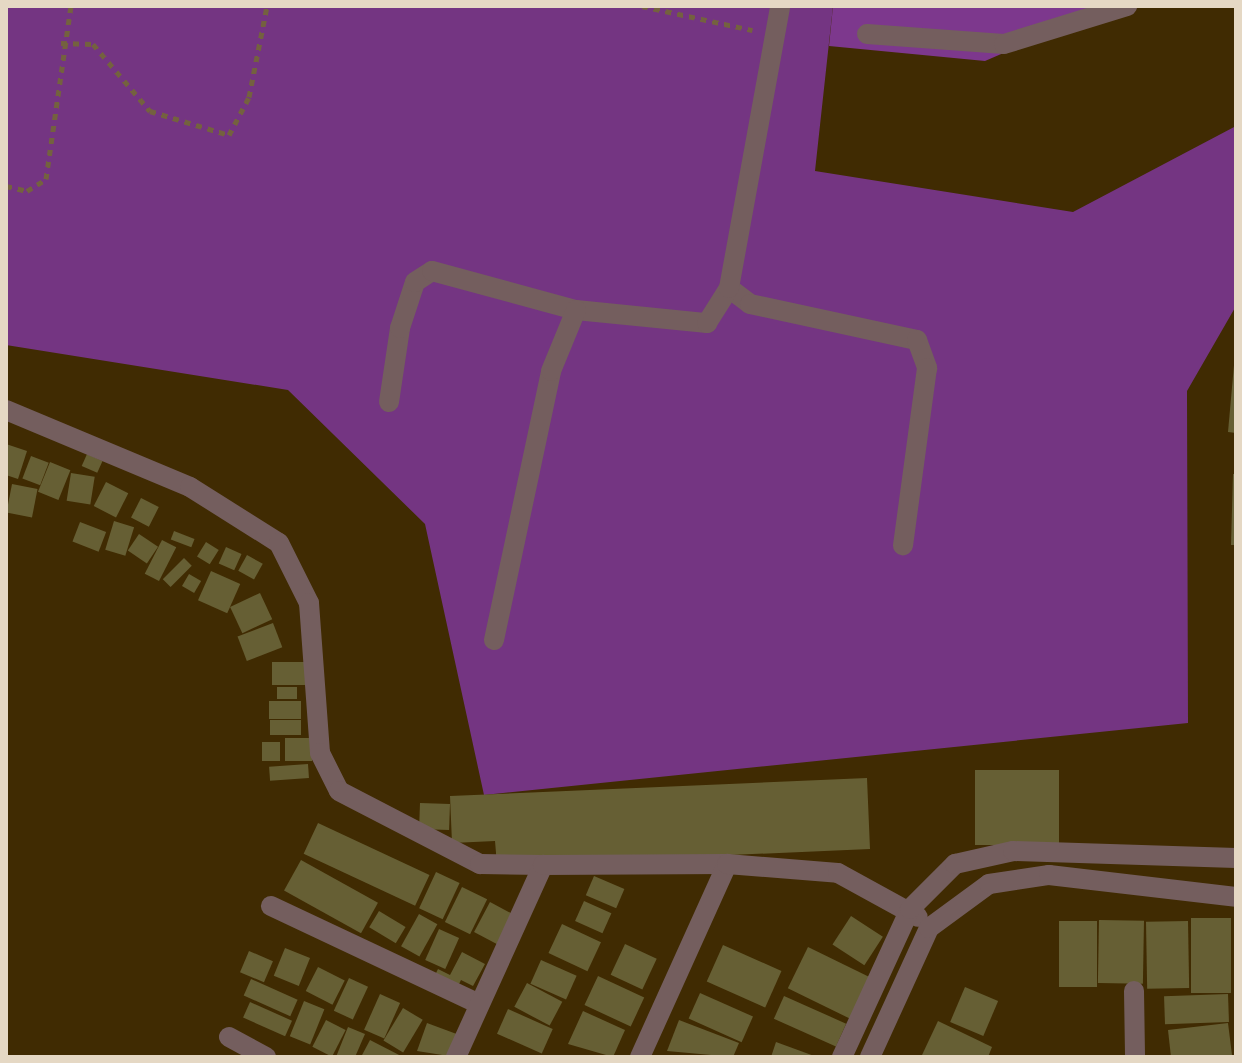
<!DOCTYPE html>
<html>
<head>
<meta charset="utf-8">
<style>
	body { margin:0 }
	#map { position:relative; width:1242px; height:1063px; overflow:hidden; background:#402b02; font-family:"DejaVu Sans",sans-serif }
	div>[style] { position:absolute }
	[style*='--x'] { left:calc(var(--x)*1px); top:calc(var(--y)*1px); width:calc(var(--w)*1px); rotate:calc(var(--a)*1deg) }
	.green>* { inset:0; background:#743582 }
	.forest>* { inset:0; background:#7d388d }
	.building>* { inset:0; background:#665f34; transform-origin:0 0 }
	.path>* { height:5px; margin-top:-2.5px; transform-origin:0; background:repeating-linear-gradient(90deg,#74613f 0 6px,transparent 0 12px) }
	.minor>* { height:20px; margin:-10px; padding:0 10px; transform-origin:10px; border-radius:10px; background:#745e5e }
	span { translate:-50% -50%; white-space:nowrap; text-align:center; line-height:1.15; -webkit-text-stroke:7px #402b02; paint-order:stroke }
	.frame { position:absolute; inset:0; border:8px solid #e5d8c4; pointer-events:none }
</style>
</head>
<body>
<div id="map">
	<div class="green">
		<div style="clip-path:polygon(6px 6px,833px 6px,815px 171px,1073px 212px,1236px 126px,1236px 306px,1187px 391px,1188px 723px,484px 795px,425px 524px,288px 390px,6px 345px)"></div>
	</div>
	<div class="forest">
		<div style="clip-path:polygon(833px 6px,1112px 6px,985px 61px,829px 46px)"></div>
	</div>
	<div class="building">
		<div style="clip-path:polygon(1234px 365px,1236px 365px,1236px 433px,1228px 432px)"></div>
		<div style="clip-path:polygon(6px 444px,27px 451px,18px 479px,6px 475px)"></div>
		<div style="left:87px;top:454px;width:17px;height:13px;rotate:24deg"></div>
		<div style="left:31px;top:456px;width:19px;height:24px;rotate:21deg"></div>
		<div style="left:50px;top:462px;width:22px;height:32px;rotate:22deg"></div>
		<div style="left:71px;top:473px;width:24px;height:28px;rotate:9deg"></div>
		<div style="clip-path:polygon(1233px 474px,1236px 474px,1236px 545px,1231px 545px)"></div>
		<div style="left:106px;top:482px;width:25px;height:27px;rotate:27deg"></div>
		<div style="left:12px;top:484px;width:26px;height:29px;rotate:11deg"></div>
		<div style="left:141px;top:498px;width:20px;height:22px;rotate:27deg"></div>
		<div style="left:114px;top:521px;width:21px;height:30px;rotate:17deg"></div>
		<div style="left:80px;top:522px;width:28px;height:21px;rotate:21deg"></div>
		<div style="left:174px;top:531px;width:22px;height:9px;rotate:21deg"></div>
		<div style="left:139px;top:534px;width:23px;height:20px;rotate:34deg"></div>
		<div style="left:162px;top:540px;width:16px;height:38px;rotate:27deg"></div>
		<div style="left:206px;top:542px;width:15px;height:17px;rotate:32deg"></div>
		<div style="left:226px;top:547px;width:17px;height:18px;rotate:24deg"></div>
		<div style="left:247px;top:555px;width:18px;height:18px;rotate:29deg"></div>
		<div style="left:184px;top:558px;width:11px;height:30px;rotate:45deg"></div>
		<div style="left:211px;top:571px;width:32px;height:32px;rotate:24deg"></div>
		<div style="left:189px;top:574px;width:14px;height:14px;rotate:30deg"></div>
		<div style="left:260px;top:593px;width:29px;height:33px;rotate:65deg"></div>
		<div style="left:273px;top:623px;width:26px;height:38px;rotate:69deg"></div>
		<div style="left:272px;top:662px;width:33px;height:23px"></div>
		<div style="left:297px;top:687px;width:12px;height:20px;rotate:90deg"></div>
		<div style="left:269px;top:701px;width:32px;height:18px"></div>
		<div style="left:270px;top:720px;width:31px;height:15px"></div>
		<div style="left:285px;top:738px;width:27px;height:23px"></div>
		<div style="left:280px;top:742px;width:19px;height:18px;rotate:90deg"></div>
		<div style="left:308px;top:764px;width:14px;height:39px;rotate:86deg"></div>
		<div style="left:1059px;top:770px;width:75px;height:84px;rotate:90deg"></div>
		<div style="clip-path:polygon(867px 778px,870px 849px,497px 865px,495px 841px,452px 843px,450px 796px)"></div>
		<div style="left:420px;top:803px;width:30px;height:26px;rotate:2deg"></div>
		<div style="left:318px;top:823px;width:123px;height:34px;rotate:25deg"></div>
		<div style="left:301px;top:860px;width:88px;height:35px;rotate:29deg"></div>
		<div style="left:436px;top:872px;width:26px;height:40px;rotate:25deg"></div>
		<div style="left:594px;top:876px;width:33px;height:21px;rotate:23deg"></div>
		<div style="left:462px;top:887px;width:28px;height:39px;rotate:26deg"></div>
		<div style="left:584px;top:901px;width:30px;height:22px;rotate:24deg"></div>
		<div style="left:490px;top:902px;width:30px;height:34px;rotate:28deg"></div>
		<div style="left:379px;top:911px;width:31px;height:19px;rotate:31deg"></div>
		<div style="left:419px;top:914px;width:21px;height:37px;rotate:29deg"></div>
		<div style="left:851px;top:916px;width:38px;height:34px;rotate:33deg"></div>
		<div style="left:1191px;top:918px;width:40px;height:75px"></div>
		<div style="left:1099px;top:920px;width:45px;height:63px;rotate:1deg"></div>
		<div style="left:1059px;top:921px;width:38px;height:66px"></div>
		<div style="left:1188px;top:921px;width:67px;height:42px;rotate:89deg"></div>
		<div style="left:562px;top:924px;width:43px;height:32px;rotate:25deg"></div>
		<div style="left:439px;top:929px;width:22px;height:34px;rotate:24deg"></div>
		<div style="left:625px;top:944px;width:35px;height:34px;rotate:25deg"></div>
		<div style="left:723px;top:945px;width:64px;height:40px;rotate:24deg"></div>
		<div style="left:808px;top:947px;width:70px;height:46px;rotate:26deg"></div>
		<div style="left:285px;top:948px;width:27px;height:30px;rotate:22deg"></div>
		<div style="left:249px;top:951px;width:26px;height:23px;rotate:23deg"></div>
		<div style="clip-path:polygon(462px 952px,485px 964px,473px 986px,461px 980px,455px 992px,432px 981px,438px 969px,450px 975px)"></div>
		<div style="left:541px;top:960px;width:39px;height:26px;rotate:24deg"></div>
		<div style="left:318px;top:967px;width:30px;height:27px;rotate:27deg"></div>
		<div style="left:598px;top:976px;width:51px;height:32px;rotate:25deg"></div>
		<div style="left:349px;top:978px;width:21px;height:36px;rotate:25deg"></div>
		<div style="left:251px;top:979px;width:51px;height:18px;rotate:24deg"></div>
		<div style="left:527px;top:983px;width:40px;height:27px;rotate:28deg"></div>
		<div style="left:965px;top:987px;width:36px;height:38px;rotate:23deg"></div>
		<div style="left:700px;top:993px;width:58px;height:28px;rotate:24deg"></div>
		<div style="left:380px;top:994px;width:22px;height:39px;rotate:24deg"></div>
		<div style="left:1228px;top:994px;width:28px;height:64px;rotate:88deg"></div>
		<div style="left:784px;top:996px;width:68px;height:25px;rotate:24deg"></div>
		<div style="left:304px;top:1001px;width:22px;height:38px;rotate:22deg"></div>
		<div style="left:250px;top:1002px;width:46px;height:17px;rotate:24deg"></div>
		<div style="left:403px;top:1008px;width:23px;height:38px;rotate:31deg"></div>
		<div style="left:508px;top:1009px;width:49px;height:27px;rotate:24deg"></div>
		<div style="clip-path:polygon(583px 1011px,625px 1030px,613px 1057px,568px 1044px)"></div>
		<div style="left:326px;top:1020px;width:22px;height:30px;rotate:27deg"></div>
		<div style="clip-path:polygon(679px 1020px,739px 1043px,733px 1057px,667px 1051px)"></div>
		<div style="clip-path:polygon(938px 1021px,992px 1047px,988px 1057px,922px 1055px)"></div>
		<div style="clip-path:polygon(427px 1023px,462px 1036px,455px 1057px,417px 1051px)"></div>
		<div style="clip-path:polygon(1228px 1023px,1232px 1055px,1171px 1057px,1168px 1030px)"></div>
		<div style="clip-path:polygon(348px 1027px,365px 1034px,355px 1057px,336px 1057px)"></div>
		<div style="clip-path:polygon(370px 1040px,403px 1057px,361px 1057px)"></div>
		<div style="clip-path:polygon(776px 1042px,817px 1057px,771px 1057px)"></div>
	</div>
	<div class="path">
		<div style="--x:642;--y:6;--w:113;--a:12.3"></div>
		<div style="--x:61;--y:43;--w:32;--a:2"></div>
		<div style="--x:93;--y:44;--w:88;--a:49.6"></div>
		<div style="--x:150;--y:111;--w:83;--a:16.9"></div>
		<div style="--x:229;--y:135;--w:43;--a:-62.2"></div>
		<div style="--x:249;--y:97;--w:93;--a:-78.8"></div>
		<div style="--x:6;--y:186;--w:22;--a:13"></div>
		<div style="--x:27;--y:191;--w:22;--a:-32"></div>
		<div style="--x:46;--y:179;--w:175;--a:-81.8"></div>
	</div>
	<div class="minor">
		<div style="--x:867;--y:34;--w:137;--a:4.2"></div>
		<div style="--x:1004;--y:44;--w:129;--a:-17.2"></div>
		<div style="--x:729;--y:288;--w:26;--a:37"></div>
		<div style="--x:750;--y:304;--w:171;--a:12.2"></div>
		<div style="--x:917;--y:340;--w:30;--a:70"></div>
		<div style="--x:927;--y:368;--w:179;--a:97.7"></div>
		<div style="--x:389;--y:402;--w:75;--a:-81.5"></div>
		<div style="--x:400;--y:328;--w:48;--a:-71.9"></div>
		<div style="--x:415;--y:282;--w:20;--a:-33"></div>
		<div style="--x:432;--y:271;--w:149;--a:15.2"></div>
		<div style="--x:576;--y:310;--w:132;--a:5.7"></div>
		<div style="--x:707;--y:323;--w:41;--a:-57.8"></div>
		<div style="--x:729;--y:288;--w:287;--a:-79.7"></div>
		<div style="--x:6;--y:410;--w:199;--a:22.7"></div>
		<div style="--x:190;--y:487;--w:105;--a:32.2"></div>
		<div style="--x:279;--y:543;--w:67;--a:63.4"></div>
		<div style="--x:309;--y:603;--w:150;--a:85.8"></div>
		<div style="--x:320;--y:753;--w:42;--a:63.4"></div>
		<div style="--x:339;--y:791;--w:159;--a:27.4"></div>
		<div style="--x:480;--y:864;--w:63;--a:0.9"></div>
		<div style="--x:494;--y:640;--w:275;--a:-78"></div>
		<div style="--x:551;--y:371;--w:66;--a:-67.7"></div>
		<div style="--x:271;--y:906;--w:228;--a:25.2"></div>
		<div style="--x:1134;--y:991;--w:66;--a:89.1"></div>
		<div style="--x:229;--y:1037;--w:42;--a:28.4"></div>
		<div style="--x:456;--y:1057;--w:211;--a:-65.6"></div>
		<div style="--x:543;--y:865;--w:184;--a:-0.3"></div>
		<div style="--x:640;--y:1057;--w:212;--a:-65.7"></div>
		<div style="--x:727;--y:864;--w:111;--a:4.6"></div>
		<div style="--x:838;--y:873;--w:91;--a:28.8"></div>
		<div style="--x:842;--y:1057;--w:163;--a:-65.3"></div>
		<div style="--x:910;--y:909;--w:64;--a:-45"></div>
		<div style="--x:955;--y:864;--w:59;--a:-12.6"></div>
		<div style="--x:1013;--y:851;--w:223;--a:1.8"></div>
		<div style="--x:870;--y:1057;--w:142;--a:-65.4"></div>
		<div style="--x:929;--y:928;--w:74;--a:-36.3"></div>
		<div style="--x:989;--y:884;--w:61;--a:-8.5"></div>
		<div style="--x:1049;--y:875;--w:188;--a:6.7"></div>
	</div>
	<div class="frame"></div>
</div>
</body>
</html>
